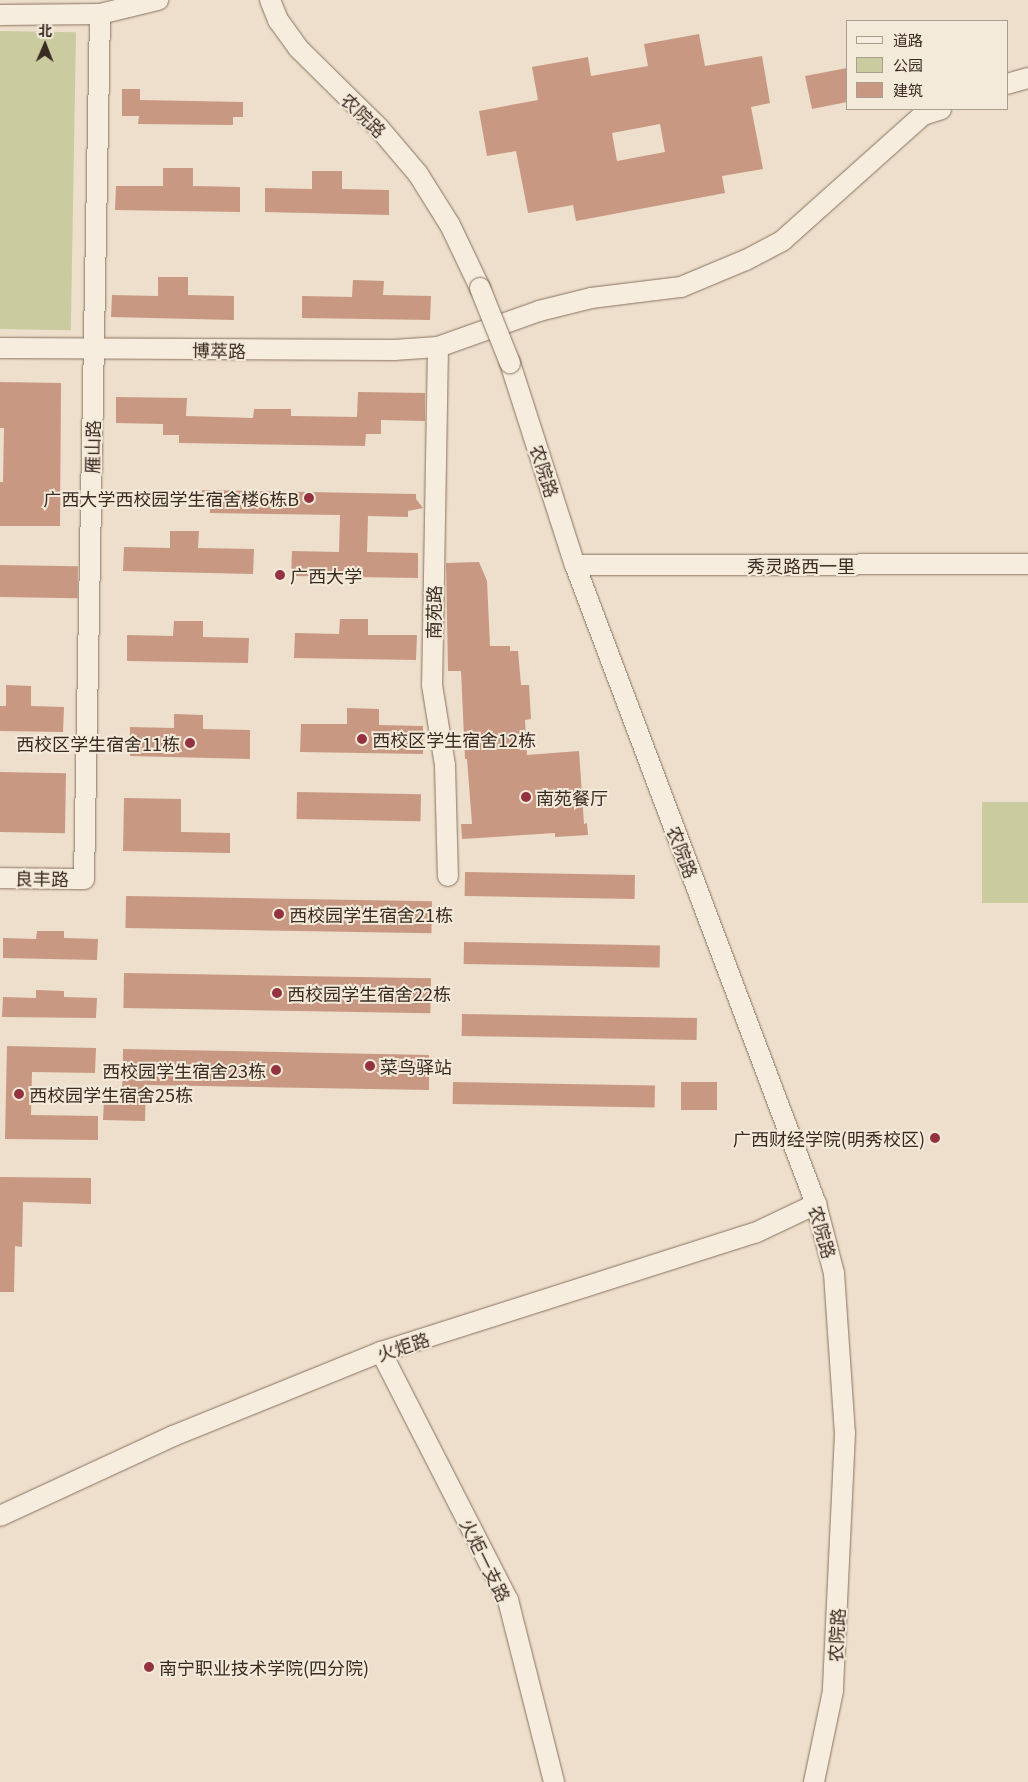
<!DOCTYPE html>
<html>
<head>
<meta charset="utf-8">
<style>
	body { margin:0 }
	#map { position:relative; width:1028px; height:1782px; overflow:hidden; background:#eddfcb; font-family:Georgia,"Noto Sans SC",serif }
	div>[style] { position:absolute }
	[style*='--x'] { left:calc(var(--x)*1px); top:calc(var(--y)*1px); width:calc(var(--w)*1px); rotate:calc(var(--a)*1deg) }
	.green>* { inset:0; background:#cacb9f; transform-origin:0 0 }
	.building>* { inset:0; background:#c89883; transform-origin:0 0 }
	.roads { filter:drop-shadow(0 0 1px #897160) drop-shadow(0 0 1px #897160) }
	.minor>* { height:20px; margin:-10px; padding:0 10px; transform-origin:10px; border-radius:10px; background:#f7edde }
	.bridges { filter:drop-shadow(0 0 1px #897160) drop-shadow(0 0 1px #897160) }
	.minor-bridge>* { height:20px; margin:-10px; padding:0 10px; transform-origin:10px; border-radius:10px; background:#f7edde }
	.dots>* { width:14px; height:14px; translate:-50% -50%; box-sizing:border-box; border:2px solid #f4eada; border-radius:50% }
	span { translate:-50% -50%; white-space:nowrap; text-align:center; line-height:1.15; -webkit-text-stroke:4px #f4eada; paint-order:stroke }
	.street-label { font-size:18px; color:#3a2b22 }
	.poi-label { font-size:18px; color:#3a2b22 }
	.right { translate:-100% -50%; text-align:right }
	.left { translate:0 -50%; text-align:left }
	.legend { position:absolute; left:846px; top:20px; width:162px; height:90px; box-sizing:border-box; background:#f4eada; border:1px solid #aa9e90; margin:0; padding:6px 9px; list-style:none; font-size:15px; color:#3a2b22 }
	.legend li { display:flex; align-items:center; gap:10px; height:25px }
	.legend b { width:25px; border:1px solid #aa9e90 }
	.north { position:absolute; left:20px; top:20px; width:50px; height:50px; -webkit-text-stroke:4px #f4eada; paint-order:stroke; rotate:1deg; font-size:14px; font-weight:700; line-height:20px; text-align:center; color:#3a2b22 }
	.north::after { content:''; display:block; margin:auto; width:18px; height:22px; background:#3a2b22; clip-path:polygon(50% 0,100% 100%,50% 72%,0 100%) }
</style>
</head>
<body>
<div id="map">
	<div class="green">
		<div style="left:0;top:31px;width:76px;height:298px;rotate:1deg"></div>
		<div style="left:1028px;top:802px;width:101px;height:46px;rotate:90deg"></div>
	</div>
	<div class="building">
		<div style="clip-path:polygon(evenodd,699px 34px,705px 66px,762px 56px,770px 103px,751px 107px,763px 169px,722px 176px,725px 193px,576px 221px,573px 205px,528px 213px,516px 151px,487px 156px,479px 111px,538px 100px,532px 67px,588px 57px,591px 76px,648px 66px,644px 44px,699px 34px,660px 124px,665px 152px,617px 161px,612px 133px,660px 124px)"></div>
		<div style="clip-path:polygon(847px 68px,847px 102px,812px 109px,805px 76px)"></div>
		<div style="clip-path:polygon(122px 89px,140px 89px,140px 100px,243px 102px,243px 117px,233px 117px,233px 125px,138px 124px,139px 116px,122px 116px)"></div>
		<div style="clip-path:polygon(163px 168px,193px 168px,193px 186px,240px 187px,240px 212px,115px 210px,116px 186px,163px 186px)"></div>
		<div style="clip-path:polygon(312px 171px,342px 171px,342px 189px,389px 190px,389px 215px,265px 212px,265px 188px,312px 189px)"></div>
		<div style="clip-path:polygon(158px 277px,188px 277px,188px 295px,234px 296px,234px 320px,111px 317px,112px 295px,158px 296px)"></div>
		<div style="clip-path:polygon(353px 280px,384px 281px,383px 295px,431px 296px,430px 320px,302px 318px,302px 296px,352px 297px)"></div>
		<div style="clip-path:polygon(0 382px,61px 383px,60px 526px,0 526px,0 482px,3px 482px,4px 428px,0 428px)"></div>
		<div style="clip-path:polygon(358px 392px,425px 393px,425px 421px,381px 420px,381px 434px,366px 434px,365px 446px,179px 443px,179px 435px,163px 435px,163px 424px,116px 423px,116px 397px,187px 398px,186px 416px,253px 418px,254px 409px,291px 409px,291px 416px,357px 417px)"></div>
		<div style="clip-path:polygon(202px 490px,416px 494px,416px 499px,423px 508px,408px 511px,408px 517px,368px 516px,367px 552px,418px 553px,418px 578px,291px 576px,292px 551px,339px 552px,340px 515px,210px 513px,210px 504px,202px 504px)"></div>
		<div style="clip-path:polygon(170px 531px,199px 531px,198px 548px,254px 549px,253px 574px,123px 571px,124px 547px,170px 548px)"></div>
		<div style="clip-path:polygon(479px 562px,487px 581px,490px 646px,510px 646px,510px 651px,518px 651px,521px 685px,529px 685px,531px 719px,525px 720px,527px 755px,579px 751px,584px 824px,587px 823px,588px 835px,555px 837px,555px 833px,462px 839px,461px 824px,472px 824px,467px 759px,465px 759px,461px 671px,448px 671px,446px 563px)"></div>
		<div style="left:0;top:565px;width:78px;height:32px;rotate:1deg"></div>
		<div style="clip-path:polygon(340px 619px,368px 619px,368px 635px,417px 635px,416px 660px,294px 658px,295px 633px,339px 634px)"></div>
		<div style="clip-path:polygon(174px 621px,203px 621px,203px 637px,249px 638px,248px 663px,127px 661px,127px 635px,173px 636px)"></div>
		<div style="clip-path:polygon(6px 685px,31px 686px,31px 706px,64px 707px,63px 732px,0 731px,0 706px,6px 706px)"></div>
		<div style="clip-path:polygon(347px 708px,379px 709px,379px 725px,423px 726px,423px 754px,300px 752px,301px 724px,347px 724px)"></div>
		<div style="clip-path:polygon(174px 714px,203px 715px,203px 729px,250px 730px,250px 759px,130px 756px,130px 727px,174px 728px)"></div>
		<div style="left:0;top:772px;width:66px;height:60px;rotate:1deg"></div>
		<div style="left:297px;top:792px;width:124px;height:27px;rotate:1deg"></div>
		<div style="clip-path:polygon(124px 798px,181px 799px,181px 832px,230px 833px,230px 853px,123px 851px)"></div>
		<div style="left:465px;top:872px;width:170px;height:24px;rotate:1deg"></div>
		<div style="left:126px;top:896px;width:306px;height:32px;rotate:1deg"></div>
		<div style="clip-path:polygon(37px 931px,64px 931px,64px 938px,98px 939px,97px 960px,3px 958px,3px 938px,36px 939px)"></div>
		<div style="left:464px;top:942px;width:196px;height:22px;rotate:1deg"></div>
		<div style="left:124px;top:973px;width:307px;height:35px;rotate:1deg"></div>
		<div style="clip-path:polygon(36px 990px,64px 991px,64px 997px,97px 998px,96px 1018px,2px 1017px,3px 997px,36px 998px)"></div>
		<div style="left:462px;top:1014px;width:235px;height:22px;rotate:1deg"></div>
		<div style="clip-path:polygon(7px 1046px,96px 1048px,95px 1073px,32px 1072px,31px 1115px,98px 1116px,98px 1140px,5px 1139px)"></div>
		<div style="clip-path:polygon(123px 1049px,429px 1055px,429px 1090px,146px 1085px,145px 1121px,103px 1120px,104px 1099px,122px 1099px)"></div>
		<div style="left:453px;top:1082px;width:202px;height:22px;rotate:1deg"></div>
		<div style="left:681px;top:1082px;width:36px;height:28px"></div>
		<div style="clip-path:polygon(0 1177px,91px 1178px,91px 1204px,23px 1202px,22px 1247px,15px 1246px,14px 1292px,0 1292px)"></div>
	</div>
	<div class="roads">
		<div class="minor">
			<div style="--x:270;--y:0;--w:22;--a:68"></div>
			<div style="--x:278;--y:20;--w:34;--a:54"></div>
			<div style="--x:298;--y:48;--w:114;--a:44.6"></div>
			<div style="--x:379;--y:128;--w:60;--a:49.7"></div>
			<div style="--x:418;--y:174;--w:60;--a:57.9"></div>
			<div style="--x:450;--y:225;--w:70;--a:64.5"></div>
			<div style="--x:0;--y:15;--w:100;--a:-0.6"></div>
			<div style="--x:100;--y:14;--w:60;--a:-13.6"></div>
			<div style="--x:1007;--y:84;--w:22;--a:-16"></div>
			<div style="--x:438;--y:347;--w:338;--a:91"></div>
			<div style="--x:432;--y:685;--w:81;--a:80.8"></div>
			<div style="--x:445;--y:765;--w:111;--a:88.5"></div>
			<div style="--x:0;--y:348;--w:394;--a:0.3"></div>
			<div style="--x:394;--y:350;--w:44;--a:-3.9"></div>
			<div style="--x:438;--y:347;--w:107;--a:-19.6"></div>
			<div style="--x:539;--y:311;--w:54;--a:-14"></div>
			<div style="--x:591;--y:298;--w:91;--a:-7"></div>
			<div style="--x:681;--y:287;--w:70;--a:-22.6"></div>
			<div style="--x:746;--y:260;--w:41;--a:-27.8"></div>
			<div style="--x:782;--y:241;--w:189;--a:-41.8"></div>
			<div style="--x:923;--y:115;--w:19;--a:-18"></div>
			<div style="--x:510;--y:363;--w:212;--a:72.2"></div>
			<div style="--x:575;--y:565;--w:683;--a:69.34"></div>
			<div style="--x:816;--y:1204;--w:71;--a:75.4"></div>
			<div style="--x:834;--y:1273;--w:160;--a:86.1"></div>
			<div style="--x:845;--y:1433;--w:258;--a:92.7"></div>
			<div style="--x:833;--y:1691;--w:93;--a:101.8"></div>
			<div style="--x:575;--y:565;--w:453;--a:-0.1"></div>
			<div style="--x:0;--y:878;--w:84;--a:0.7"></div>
			<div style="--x:84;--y:879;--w:865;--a:-88.94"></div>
			<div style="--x:381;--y:1352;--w:279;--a:62.9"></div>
			<div style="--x:508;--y:1600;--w:188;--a:75.8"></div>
			<div style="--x:0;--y:1516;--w:191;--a:-24.8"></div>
			<div style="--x:173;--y:1436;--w:224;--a:-22"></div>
			<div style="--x:381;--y:1352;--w:392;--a:-17.7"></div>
			<div style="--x:755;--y:1233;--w:68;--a:-25.4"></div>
		</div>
	</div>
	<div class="bridges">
		<div class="minor-bridge">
			<div style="--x:480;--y:288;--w:81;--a:68.2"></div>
		</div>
	</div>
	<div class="dots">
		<div style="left:309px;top:498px;background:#94333f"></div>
		<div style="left:280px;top:575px;background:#94333f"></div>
		<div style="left:362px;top:739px;background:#94333f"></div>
		<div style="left:190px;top:743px;background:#94333f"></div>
		<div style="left:526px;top:797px;background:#94333f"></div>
		<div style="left:279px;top:914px;background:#94333f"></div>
		<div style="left:277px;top:993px;background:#94333f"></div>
		<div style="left:370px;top:1066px;background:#94333f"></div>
		<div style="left:276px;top:1070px;background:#94333f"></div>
		<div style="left:19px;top:1094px;background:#94333f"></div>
		<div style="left:935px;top:1138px;background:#94333f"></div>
		<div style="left:149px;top:1667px;background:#94333f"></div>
	</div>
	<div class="street-label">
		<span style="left:364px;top:115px;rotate:44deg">农院路</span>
		<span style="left:219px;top:350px;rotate:1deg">博萃路</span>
		<span style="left:92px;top:447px;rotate:-89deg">雁山路</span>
		<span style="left:545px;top:471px;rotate:72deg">农院路</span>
		<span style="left:801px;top:565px">秀灵路西一里</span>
		<span style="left:433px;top:612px;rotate:-89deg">南苑路</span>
		<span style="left:683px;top:852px;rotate:69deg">农院路</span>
		<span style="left:42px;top:878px;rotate:1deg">良丰路</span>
		<span style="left:823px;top:1232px;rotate:74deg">农院路</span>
		<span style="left:403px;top:1346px;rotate:-18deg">火炬路</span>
		<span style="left:486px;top:1560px;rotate:64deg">火炬一支路</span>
		<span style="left:836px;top:1635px;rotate:-87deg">农院路</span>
	</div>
	<div class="poi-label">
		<span class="right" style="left:299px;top:498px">广西大学西校园学生宿舍楼6栋B</span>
		<span class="left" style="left:290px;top:575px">广西大学</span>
		<span class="left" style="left:372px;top:739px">西校区学生宿舍12栋</span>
		<span class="right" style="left:180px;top:743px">西校区学生宿舍11栋</span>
		<span class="left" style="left:536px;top:797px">南苑餐厅</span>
		<span class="left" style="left:289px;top:914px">西校园学生宿舍21栋</span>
		<span class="left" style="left:287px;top:993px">西校园学生宿舍22栋</span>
		<span class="left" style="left:380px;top:1066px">菜鸟驿站</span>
		<span class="right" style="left:266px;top:1070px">西校园学生宿舍23栋</span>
		<span class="left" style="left:29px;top:1094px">西校园学生宿舍25栋</span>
		<span class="right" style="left:925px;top:1138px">广西财经学院(明秀校区)</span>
		<span class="left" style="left:159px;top:1667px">南宁职业技术学院(四分院)</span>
	</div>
	<ul class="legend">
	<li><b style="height:6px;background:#f7edde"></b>道路</li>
	<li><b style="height:14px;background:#cacb9f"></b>公园</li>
	<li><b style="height:14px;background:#c89883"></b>建筑</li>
	</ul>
	<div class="north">北</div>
</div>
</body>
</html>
